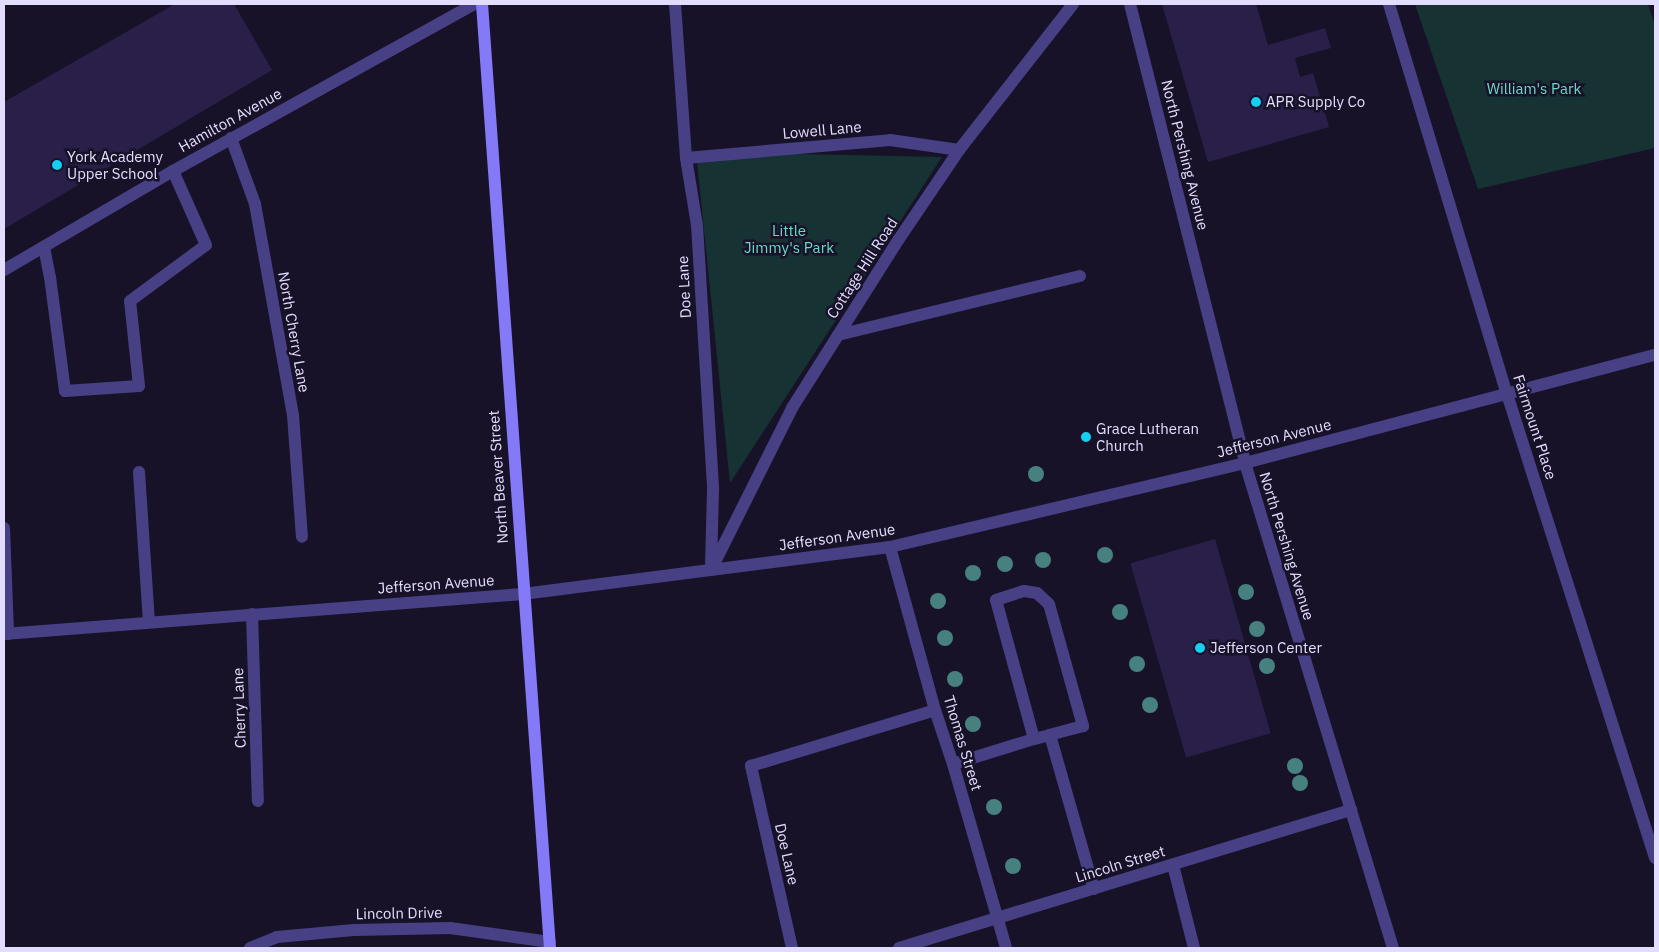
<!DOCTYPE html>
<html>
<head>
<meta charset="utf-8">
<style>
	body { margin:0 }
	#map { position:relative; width:1659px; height:952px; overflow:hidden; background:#181229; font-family:"IBM Plex Sans",sans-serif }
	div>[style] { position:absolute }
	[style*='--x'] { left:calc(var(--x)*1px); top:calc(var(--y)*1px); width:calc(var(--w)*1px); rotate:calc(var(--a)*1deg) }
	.green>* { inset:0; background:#163233 }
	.building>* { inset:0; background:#2a1f49; transform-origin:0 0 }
	.lane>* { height:12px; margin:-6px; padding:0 6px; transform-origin:6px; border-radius:6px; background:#474085 }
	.street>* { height:12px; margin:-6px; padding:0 6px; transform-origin:6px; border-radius:6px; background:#474085 }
	.secondary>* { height:12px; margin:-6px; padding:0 6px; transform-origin:6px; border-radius:6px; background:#8479f7 }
	.trees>* { width:16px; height:16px; margin:-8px; border-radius:50%; background:#46807f }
	.dots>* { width:14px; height:14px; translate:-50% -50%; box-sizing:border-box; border:2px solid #181229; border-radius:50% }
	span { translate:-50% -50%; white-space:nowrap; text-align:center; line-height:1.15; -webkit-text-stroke:5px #181229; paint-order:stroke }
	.park-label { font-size:15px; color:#6bdac5 }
	.poi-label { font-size:15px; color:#e2ddfd }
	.left { translate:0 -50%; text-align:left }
	.street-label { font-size:15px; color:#e2ddfd }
	.frame { position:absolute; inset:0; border:5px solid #e2ddfd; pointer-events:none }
</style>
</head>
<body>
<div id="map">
	<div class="green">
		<div style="clip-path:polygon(1415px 4px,1648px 4px,1655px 26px,1655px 148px,1478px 189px)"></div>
		<div style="clip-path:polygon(696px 152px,942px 157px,730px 483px)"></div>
	</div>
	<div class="building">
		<div style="clip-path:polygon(175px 4px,234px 4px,272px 70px,4px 229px,4px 102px)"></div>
		<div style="clip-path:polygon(1162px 4px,1256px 4px,1268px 45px,1325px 28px,1331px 48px,1295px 58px,1300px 77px,1313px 73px,1329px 127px,1208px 162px)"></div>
		<div style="left:1215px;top:539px;width:202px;height:88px;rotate:74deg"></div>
	</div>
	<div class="lane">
		<div style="--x:1389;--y:4;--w:407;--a:73.2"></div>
		<div style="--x:1507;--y:394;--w:487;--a:72.3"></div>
		<div style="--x:231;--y:138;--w:70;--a:70"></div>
		<div style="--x:255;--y:204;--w:214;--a:79.8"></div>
		<div style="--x:293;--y:415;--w:122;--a:85.8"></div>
		<div style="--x:44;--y:247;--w:31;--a:79"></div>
		<div style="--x:50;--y:277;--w:115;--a:82.5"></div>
		<div style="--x:65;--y:391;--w:74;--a:-3.9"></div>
		<div style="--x:139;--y:386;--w:85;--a:-96"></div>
		<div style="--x:130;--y:301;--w:94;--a:-36.4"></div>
		<div style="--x:206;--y:245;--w:81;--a:-114"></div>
		<div style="--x:838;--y:335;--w:249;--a:-13.7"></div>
		<div style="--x:139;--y:472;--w:150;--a:86.2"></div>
		<div style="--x:1050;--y:735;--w:16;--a:166"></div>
		<div style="--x:1034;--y:739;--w:144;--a:-105.3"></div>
		<div style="--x:996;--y:600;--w:29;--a:-18"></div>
		<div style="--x:1024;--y:591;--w:13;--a:9"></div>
		<div style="--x:1037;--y:593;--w:16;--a:43"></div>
		<div style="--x:1049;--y:604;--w:127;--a:74.4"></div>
		<div style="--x:1083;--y:726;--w:34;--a:165"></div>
		<div style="--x:1050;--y:735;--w:160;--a:74.1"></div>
		<div style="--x:953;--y:764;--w:85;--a:-17.2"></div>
		<div style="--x:792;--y:948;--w:187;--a:-102.7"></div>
		<div style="--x:751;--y:766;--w:192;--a:-16.9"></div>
	</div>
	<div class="street">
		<div style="--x:675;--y:4;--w:154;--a:85.9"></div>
		<div style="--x:686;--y:158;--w:68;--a:80.7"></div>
		<div style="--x:697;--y:225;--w:265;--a:86.5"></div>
		<div style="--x:713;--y:490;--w:77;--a:91.5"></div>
		<div style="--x:1130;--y:4;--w:473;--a:75.9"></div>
		<div style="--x:1245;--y:463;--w:507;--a:73.03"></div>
		<div style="--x:686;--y:158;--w:205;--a:-5"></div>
		<div style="--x:890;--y:140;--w:70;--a:8.2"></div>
		<div style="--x:4;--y:270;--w:196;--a:-30.4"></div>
		<div style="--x:173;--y:171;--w:344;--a:-29"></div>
		<div style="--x:4;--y:528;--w:106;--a:87.8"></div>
		<div style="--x:890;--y:547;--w:169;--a:74.6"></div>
		<div style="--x:935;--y:710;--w:57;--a:71.6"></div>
		<div style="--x:953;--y:764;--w:191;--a:73.9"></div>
		<div style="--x:711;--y:570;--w:181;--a:-63.4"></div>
		<div style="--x:792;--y:408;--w:200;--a:-57.7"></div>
		<div style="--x:899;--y:239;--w:107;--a:-56"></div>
		<div style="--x:959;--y:150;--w:185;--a:-52"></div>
		<div style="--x:252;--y:614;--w:187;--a:88.2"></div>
		<div style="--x:4;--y:634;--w:521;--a:-4.41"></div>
		<div style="--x:523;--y:594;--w:370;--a:-7.3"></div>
		<div style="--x:890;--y:547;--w:365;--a:-13.3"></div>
		<div style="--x:1245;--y:463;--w:424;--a:-14.8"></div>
		<div style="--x:1173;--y:865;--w:86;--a:75.8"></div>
		<div style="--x:250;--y:948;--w:29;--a:-22"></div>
		<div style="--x:277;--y:937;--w:77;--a:-5.2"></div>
		<div style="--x:354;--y:930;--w:96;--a:-1.2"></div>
		<div style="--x:450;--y:928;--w:101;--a:8"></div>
		<div style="--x:899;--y:948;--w:473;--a:-17"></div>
	</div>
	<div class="secondary">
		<div style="--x:482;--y:4;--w:946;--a:85.88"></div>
	</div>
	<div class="trees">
		<div style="left:1036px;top:474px"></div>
		<div style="left:1105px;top:555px"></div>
		<div style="left:1043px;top:560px"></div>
		<div style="left:1005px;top:564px"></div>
		<div style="left:973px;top:573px"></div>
		<div style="left:1246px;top:592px"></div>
		<div style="left:938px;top:601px"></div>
		<div style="left:1120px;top:612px"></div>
		<div style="left:1257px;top:629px"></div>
		<div style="left:945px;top:638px"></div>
		<div style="left:1137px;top:664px"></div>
		<div style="left:1267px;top:666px"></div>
		<div style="left:955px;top:679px"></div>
		<div style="left:1150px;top:705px"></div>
		<div style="left:973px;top:724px"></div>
		<div style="left:1295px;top:766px"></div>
		<div style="left:1300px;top:783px"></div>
		<div style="left:994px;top:807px"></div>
		<div style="left:1013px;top:866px"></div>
	</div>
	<div class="dots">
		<div style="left:1256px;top:102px;background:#14cff1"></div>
		<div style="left:57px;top:165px;background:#14cff1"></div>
		<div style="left:1086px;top:437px;background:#14cff1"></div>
		<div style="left:1200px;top:648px;background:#14cff1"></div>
	</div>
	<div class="park-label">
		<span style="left:1534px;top:89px">William's Park</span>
		<span style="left:789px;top:239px">Little<br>Jimmy's Park</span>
	</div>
	<div class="poi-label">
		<span class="left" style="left:1266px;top:102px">APR Supply Co</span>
		<span class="left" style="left:67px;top:165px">York Academy<br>Upper School</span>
		<span class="left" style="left:1096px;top:437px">Grace Lutheran<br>Church</span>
		<span class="left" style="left:1210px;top:648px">Jefferson Center</span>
	</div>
	<div class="street-label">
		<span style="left:230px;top:120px;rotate:-29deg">Hamilton Avenue</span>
		<span style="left:822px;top:130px;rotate:-5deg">Lowell Lane</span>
		<span style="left:1185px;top:155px;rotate:76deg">North Pershing Avenue</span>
		<span style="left:862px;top:268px;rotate:-57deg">Cottage Hill Road</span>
		<span style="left:684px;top:287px;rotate:-93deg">Doe Lane</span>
		<span style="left:294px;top:332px;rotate:80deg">North Cherry Lane</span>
		<span style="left:1535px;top:427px;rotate:72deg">Fairmount Place</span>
		<span style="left:1274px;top:438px;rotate:-14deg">Jefferson Avenue</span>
		<span style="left:498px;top:477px;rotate:-94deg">North Beaver Street</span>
		<span style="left:837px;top:537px;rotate:-8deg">Jefferson Avenue</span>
		<span style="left:1287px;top:546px;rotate:73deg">North Pershing Avenue</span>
		<span style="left:436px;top:584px;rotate:-4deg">Jefferson Avenue</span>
		<span style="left:239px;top:708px;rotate:-92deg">Cherry Lane</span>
		<span style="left:963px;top:743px;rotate:73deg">Thomas Street</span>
		<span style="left:787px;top:854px;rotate:77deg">Doe Lane</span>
		<span style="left:1120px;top:864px;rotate:-17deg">Lincoln Street</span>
		<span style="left:399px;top:913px;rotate:-1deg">Lincoln Drive</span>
	</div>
	<div class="frame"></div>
</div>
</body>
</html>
